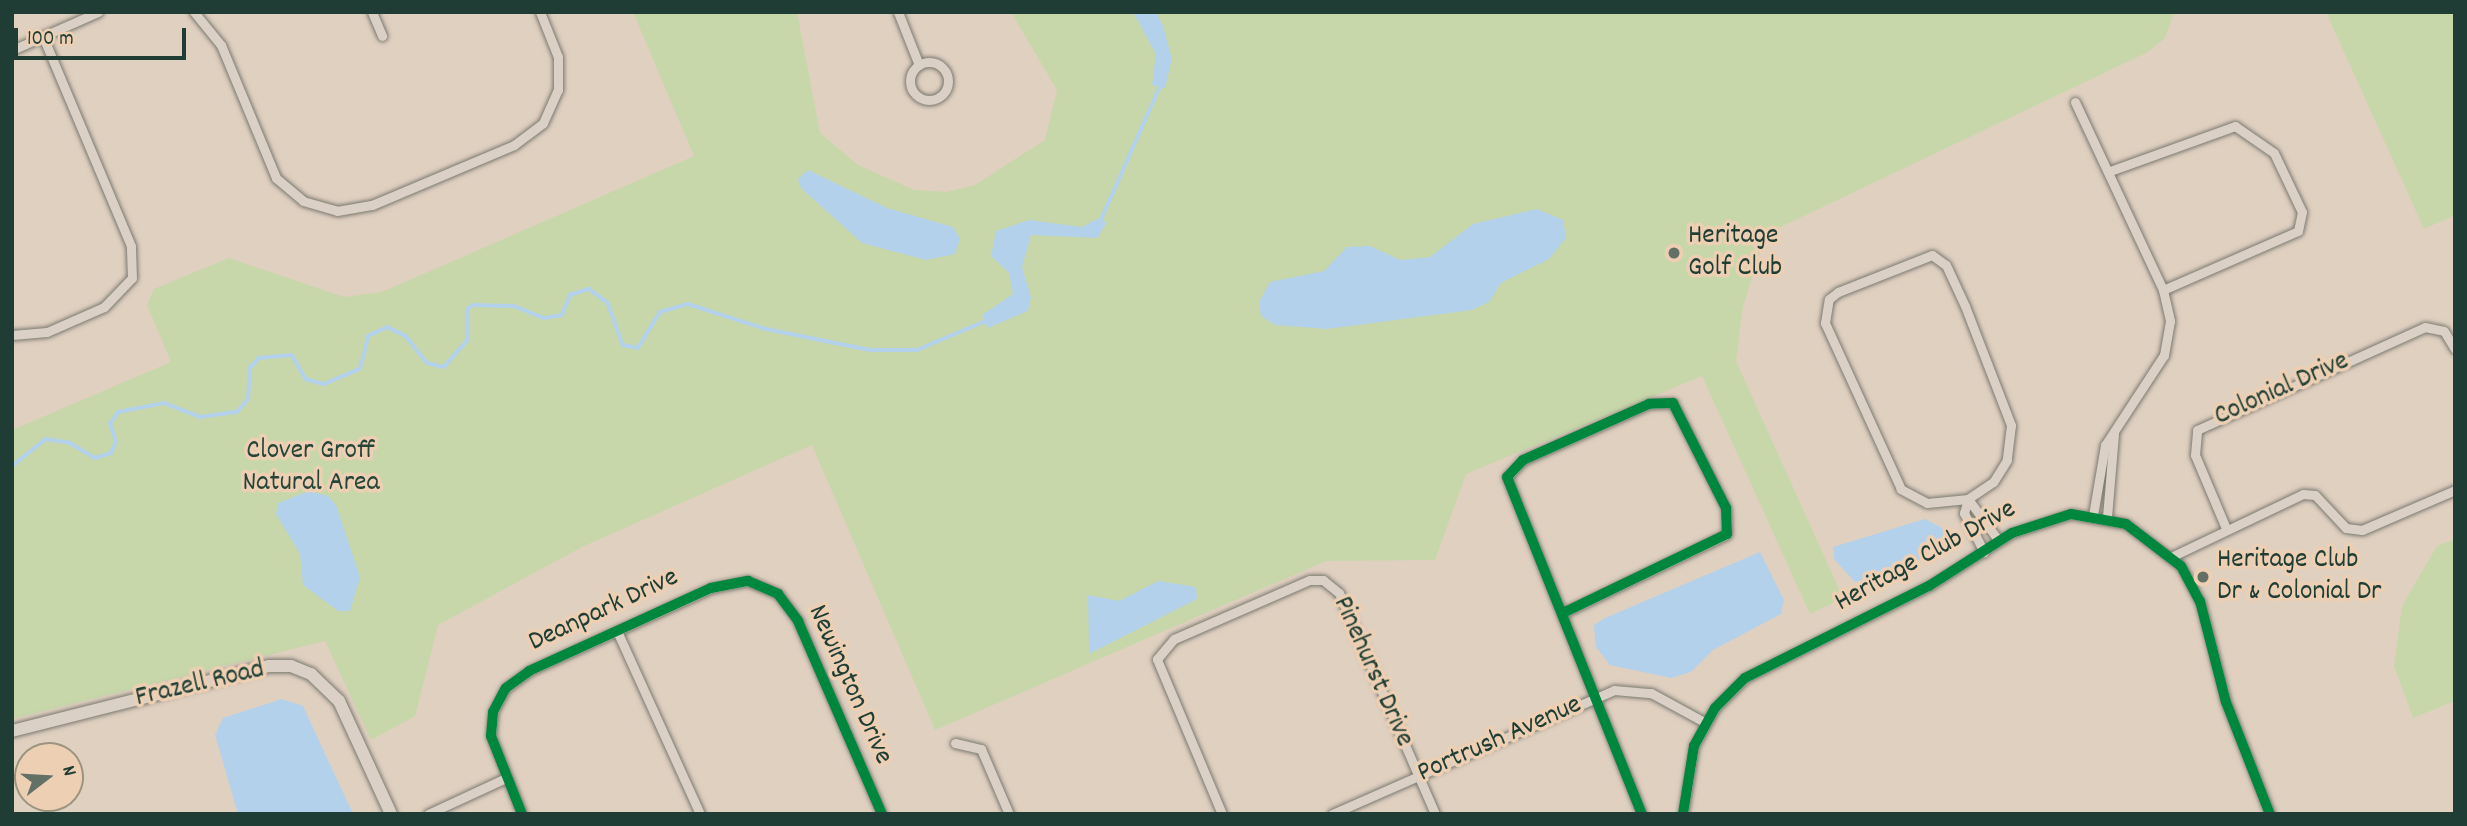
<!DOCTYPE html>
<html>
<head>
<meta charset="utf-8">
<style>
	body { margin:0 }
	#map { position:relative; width:2467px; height:826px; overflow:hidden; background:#e0d0c0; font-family:Dekko,sans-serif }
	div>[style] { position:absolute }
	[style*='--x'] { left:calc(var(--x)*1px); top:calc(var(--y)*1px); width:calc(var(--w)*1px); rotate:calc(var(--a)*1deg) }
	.green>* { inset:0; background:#c7d7aa }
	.water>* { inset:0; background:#b3d1eb }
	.stream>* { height:3.5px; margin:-1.75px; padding:0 1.75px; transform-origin:1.75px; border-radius:1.75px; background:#b3d1eb }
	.roads { filter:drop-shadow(0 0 2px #7b7a71) drop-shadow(0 0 2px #7b7a71) }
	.street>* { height:9px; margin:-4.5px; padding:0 4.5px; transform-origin:4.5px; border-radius:4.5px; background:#dbd0c5 }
	.street>.ring { margin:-4.5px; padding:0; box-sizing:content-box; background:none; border:9px solid #dbd0c5; border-radius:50% }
	.secondary>* { height:12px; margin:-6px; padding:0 6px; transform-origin:6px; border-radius:6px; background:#dbd0c5 }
	.cycleway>* { height:10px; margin:-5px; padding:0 5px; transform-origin:5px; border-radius:5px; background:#00873e }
	.dots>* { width:19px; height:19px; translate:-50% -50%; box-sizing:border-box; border:4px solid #edcfb3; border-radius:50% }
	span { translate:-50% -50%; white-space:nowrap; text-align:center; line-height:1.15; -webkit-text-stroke:7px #edcfb3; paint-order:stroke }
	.poi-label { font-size:28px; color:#1f3d34 }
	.left { translate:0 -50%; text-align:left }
	.street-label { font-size:28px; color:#1f3d34 }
	.park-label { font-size:28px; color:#264539 }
	.frame { position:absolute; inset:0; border:14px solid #1f3d34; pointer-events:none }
	.north { position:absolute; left:14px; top:742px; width:70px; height:70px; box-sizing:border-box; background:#edcfb3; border:2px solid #9b9580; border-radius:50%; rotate:73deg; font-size:19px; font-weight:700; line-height:28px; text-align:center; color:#1f3d34 }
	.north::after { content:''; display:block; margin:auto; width:24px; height:32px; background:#637065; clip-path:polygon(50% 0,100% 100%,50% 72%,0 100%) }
	.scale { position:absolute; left:14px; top:28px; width:172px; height:32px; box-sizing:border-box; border:4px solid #1f3d34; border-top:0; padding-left:9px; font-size:21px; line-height:24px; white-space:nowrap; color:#1f3d34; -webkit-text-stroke:5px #edcfb3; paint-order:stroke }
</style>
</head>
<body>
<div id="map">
	<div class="green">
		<div style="clip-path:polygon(633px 12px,797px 12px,820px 133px,858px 165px,914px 190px,947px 192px,975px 185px,1045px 140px,1057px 90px,1011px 12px,2174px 12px,2165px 38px,2148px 52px,1766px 234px,1743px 306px,1736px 361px,1843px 598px,1810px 614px,1702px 376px,1466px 474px,1435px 560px,1326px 561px,935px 730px,812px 445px,584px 546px,438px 625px,415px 716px,371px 740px,325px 641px,12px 719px,12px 430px,171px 362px,147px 305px,154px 289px,229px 258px,344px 297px,382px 292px,694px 156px)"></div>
		<div style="clip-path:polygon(2326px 12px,2455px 12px,2455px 215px,2424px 229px)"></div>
		<div style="clip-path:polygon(2455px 539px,2455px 701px,2413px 718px,2394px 666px,2402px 606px,2437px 546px)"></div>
	</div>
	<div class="water">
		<div style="clip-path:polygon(1133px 12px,1156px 12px,1163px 26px,1172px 59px,1165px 88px,1152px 85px,1156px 54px)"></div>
		<div style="clip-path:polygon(808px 170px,887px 208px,953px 227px,960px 239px,955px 254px,926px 260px,862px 243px,801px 188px,798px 179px)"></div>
		<div style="clip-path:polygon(1537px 209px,1563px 220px,1566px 238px,1549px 259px,1501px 283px,1489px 302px,1472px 310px,1327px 329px,1275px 325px,1261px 316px,1259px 302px,1270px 282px,1324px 271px,1347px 247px,1370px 246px,1400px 260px,1430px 257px,1473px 224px)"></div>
		<div style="clip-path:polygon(1097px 219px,1107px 222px,1097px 238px,1031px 235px,1022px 267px,1031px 297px,1028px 311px,988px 328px,982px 315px,1013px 294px,1009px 273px,991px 256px,996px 231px,1029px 220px,1082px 227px)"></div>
		<div style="clip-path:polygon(309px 491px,328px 496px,336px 505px,360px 577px,350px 611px,338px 611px,303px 585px,300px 554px,276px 514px,278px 503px)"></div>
		<div style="clip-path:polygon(1925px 519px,1946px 530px,1949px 539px,1907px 568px,1855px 582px,1834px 559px,1833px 547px)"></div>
		<div style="clip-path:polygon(1760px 552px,1784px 600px,1781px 614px,1713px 650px,1691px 672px,1671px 678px,1610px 665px,1596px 647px,1594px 625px,1605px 618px)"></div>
		<div style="clip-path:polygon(1158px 581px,1196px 587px,1197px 599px,1089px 654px,1088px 595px,1119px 601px)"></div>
		<div style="clip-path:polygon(282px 699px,303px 706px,353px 814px,238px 814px,215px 735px,223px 718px)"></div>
	</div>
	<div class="stream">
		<div style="--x:1099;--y:224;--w:153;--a:-66.1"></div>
		<div style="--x:12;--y:466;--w:43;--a:-38.5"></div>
		<div style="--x:46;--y:439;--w:24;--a:9"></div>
		<div style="--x:70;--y:443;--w:29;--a:31"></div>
		<div style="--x:95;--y:458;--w:17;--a:-17"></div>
		<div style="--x:111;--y:453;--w:12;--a:-66"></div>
		<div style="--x:116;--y:442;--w:19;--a:-108"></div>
		<div style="--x:110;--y:424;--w:14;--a:-56"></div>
		<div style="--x:118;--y:412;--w:47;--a:-11.1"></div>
		<div style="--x:164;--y:403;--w:39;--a:21"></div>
		<div style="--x:200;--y:417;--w:37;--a:-8"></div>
		<div style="--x:237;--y:412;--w:17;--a:-50"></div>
		<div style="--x:248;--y:399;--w:31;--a:-86"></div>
		<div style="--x:250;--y:368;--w:13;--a:-48"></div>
		<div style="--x:259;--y:358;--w:33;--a:-5"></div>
		<div style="--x:292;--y:355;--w:28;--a:60"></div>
		<div style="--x:306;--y:379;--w:19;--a:16"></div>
		<div style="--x:324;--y:384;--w:39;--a:-23"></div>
		<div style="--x:360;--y:369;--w:34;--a:-76"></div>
		<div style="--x:368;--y:336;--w:21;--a:-25"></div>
		<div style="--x:387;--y:327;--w:21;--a:25"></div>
		<div style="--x:406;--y:336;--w:34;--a:52"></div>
		<div style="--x:427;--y:363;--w:17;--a:13"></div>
		<div style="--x:444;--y:367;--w:35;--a:-49"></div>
		<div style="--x:467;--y:341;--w:31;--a:-90"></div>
		<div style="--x:467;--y:310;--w:8;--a:-40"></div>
		<div style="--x:473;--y:305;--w:41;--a:1.4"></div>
		<div style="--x:514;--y:306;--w:32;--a:22"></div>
		<div style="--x:544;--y:318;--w:18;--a:-9"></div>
		<div style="--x:562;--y:315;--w:22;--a:-68"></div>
		<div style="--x:570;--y:295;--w:20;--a:-18"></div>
		<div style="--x:589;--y:289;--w:24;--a:36"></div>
		<div style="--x:608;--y:303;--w:45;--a:70.3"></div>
		<div style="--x:623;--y:345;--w:15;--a:11"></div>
		<div style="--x:638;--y:348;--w:42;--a:-58.6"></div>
		<div style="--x:660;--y:312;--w:29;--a:-16"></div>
		<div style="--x:688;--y:304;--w:82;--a:17.8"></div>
		<div style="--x:766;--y:329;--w:106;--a:11.4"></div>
		<div style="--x:870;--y:350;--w:47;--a:0"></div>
		<div style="--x:917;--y:350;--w:77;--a:-22.9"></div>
	</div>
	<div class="roads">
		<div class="street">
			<div style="--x:194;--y:12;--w:43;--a:50.7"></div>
			<div style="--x:221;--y:45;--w:144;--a:67.5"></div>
			<div style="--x:276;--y:178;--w:35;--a:40"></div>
			<div style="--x:303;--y:201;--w:35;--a:16"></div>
			<div style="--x:337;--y:211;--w:36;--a:-10"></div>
			<div style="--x:372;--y:205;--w:154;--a:-22.9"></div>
			<div style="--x:514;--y:145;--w:36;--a:-37"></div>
			<div style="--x:543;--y:123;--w:36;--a:-66"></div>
			<div style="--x:558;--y:90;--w:33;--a:-90"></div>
			<div style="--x:558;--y:57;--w:48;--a:-111.8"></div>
			<div style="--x:372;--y:12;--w:26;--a:67"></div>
			<div style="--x:898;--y:12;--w:57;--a:68.4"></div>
			<div style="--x:12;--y:50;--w:94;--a:-23.8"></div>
			<div class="ring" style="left:910px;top:62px;width:29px;height:29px"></div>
			<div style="--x:2075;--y:102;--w:208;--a:64.9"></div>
			<div style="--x:2163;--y:290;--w:32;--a:77"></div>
			<div style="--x:2170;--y:321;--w:35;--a:100"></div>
			<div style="--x:2164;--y:355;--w:108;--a:123.2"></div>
			<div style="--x:2105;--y:445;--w:71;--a:99.7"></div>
			<div style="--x:2110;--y:171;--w:133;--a:-19.8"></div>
			<div style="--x:2235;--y:126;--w:47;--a:34.7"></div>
			<div style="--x:2274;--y:153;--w:65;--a:64.6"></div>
			<div style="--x:2302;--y:212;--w:19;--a:102"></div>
			<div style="--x:2298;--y:231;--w:147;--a:156.4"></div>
			<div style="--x:12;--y:335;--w:35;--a:-5"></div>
			<div style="--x:47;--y:332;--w:62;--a:-23.7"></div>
			<div style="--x:104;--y:307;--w:40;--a:-46"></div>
			<div style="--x:132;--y:278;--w:32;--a:-92"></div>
			<div style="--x:131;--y:246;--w:227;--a:-112.8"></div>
			<div style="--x:1968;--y:499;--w:41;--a:174.4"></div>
			<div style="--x:1927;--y:503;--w:30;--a:-152"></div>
			<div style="--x:1901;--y:489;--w:183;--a:-114.6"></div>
			<div style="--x:1825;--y:323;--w:24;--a:-81"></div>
			<div style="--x:1829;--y:299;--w:11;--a:-38"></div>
			<div style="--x:1838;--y:292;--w:101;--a:-21.5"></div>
			<div style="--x:1932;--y:255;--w:17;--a:36"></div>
			<div style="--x:1946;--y:265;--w:45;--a:65.1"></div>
			<div style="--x:1965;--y:306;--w:128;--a:68.9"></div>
			<div style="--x:2011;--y:425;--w:35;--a:97"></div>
			<div style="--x:2007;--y:460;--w:26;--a:122"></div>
			<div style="--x:1993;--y:482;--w:30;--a:146"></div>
			<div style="--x:1968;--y:499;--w:15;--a:106"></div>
			<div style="--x:1964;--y:513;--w:44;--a:62.9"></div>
			<div style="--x:1968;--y:499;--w:52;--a:53.6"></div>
			<div style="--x:2107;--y:517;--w:84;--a:-85.2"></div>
			<div style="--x:2225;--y:526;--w:77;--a:-112.9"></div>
			<div style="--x:2195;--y:455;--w:25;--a:-85"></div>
			<div style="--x:2197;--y:430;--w:250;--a:-24.3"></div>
			<div style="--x:2425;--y:327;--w:19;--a:12"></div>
			<div style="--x:2444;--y:331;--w:21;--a:59"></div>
			<div style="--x:2173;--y:556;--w:144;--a:-25.5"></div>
			<div style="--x:2303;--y:494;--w:12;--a:5"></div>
			<div style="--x:2315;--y:495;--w:45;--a:46.8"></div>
			<div style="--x:2346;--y:528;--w:16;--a:7"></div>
			<div style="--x:2362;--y:530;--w:101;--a:-23.3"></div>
			<div style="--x:1563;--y:613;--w:182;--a:-25.7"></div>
			<div style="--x:1727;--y:534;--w:26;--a:-92"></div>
			<div style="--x:1726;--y:508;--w:118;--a:-116.8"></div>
			<div style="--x:1673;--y:403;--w:24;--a:178"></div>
			<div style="--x:1649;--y:404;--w:138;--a:156"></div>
			<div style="--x:1523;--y:460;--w:23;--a:133"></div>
			<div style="--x:1507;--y:477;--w:363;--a:68.2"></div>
			<div style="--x:617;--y:631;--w:201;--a:65.6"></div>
			<div style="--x:955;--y:743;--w:27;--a:13"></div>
			<div style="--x:981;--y:749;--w:71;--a:66.7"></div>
			<div style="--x:428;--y:814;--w:86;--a:-24.8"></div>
			<div style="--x:522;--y:814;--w:84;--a:-111.7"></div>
			<div style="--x:491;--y:736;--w:24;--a:-85"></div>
			<div style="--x:493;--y:712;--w:27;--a:-62"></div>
			<div style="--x:506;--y:688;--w:29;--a:-36"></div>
			<div style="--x:529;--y:671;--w:200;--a:-24.5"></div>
			<div style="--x:711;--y:588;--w:38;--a:-11"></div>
			<div style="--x:748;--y:581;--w:33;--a:23"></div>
			<div style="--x:778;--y:594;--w:34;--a:53"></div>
			<div style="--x:798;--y:621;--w:210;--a:66.5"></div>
			<div style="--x:1222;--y:814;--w:168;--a:-112.8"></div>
			<div style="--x:1157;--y:659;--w:26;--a:-50"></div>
			<div style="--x:1174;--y:639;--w:148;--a:-23.5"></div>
			<div style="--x:1310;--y:580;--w:13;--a:0"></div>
			<div style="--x:1323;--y:580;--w:21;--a:39"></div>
			<div style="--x:1339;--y:593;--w:241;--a:66.5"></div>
			<div style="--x:1332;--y:814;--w:308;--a:-23.7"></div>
			<div style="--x:1614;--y:690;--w:37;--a:5"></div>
			<div style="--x:1651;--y:693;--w:63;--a:28.6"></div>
			<div style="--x:1683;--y:814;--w:69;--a:-80.8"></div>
			<div style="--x:1694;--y:746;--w:43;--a:-61.1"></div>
			<div style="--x:1715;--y:708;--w:42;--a:-45"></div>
			<div style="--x:1745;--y:678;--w:206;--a:-26.6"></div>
			<div style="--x:1929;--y:586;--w:98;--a:-32.6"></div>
			<div style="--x:2012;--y:533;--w:62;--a:-17.9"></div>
			<div style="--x:2071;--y:514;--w:56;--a:10.3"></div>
			<div style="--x:2126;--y:524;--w:69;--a:37.4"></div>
			<div style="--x:2181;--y:566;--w:40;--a:62"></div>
			<div style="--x:2200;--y:601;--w:104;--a:75.6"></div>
			<div style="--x:2226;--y:702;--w:120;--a:68.6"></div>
		</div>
		<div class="secondary">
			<div style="--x:12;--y:731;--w:265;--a:-14.2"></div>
			<div style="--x:269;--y:666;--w:22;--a:0"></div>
			<div style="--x:291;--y:666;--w:22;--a:22"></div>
			<div style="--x:311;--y:674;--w:39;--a:44"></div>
			<div style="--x:339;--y:701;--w:124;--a:65.3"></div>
		</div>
	</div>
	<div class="cycleway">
		<div style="--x:1563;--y:613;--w:182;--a:-25.7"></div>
		<div style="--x:1727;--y:534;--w:26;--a:-92"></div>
		<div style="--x:1726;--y:508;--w:118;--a:-116.8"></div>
		<div style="--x:1673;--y:403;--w:24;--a:178"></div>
		<div style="--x:1649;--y:404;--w:138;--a:156"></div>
		<div style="--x:1523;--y:460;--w:23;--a:133"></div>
		<div style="--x:1507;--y:477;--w:363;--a:68.2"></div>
		<div style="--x:522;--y:814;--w:84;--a:-111.7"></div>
		<div style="--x:491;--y:736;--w:24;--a:-85"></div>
		<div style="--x:493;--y:712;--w:27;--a:-62"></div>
		<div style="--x:506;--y:688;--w:29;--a:-36"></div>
		<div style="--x:529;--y:671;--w:200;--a:-24.5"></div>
		<div style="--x:711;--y:588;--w:38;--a:-11"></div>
		<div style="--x:748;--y:581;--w:33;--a:23"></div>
		<div style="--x:778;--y:594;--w:34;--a:53"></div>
		<div style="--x:798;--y:621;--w:210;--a:66.5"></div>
		<div style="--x:1683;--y:814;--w:69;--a:-80.8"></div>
		<div style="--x:1694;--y:746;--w:43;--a:-61.1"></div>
		<div style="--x:1715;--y:708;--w:42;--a:-45"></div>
		<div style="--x:1745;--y:678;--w:206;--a:-26.6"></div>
		<div style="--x:1929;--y:586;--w:98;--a:-32.6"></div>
		<div style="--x:2012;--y:533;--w:62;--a:-17.9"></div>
		<div style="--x:2071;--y:514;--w:56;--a:10.3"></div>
		<div style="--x:2126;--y:524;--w:69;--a:37.4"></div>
		<div style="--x:2181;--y:566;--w:40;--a:62"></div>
		<div style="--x:2200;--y:601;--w:104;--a:75.6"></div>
		<div style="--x:2226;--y:702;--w:120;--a:68.6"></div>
	</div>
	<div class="dots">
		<div style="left:1674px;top:253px;background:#637065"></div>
		<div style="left:2203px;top:577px;background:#637065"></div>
	</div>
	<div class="poi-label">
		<span class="left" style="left:1688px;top:253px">Heritage<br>Golf Club</span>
		<span class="left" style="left:2217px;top:577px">Heritage Club<br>Dr &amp; Colonial Dr</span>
	</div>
	<div class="street-label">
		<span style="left:2282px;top:390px;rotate:-24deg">Colonial Drive</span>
		<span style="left:1926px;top:557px;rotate:-29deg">Heritage Club Drive</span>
		<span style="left:604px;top:611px;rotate:-25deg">Deanpark Drive</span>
		<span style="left:1372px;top:672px;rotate:66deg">Pinehurst Drive</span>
		<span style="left:200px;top:685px;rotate:-13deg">Frazell Road</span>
		<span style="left:849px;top:685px;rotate:66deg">Newington Drive</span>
		<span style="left:1500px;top:740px;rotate:-24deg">Portrush Avenue</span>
	</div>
	<div class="park-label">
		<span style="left:311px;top:468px">Clover Groff<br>Natural Area</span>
	</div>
	<div class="frame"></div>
	<div class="north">N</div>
	<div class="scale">100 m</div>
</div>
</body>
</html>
